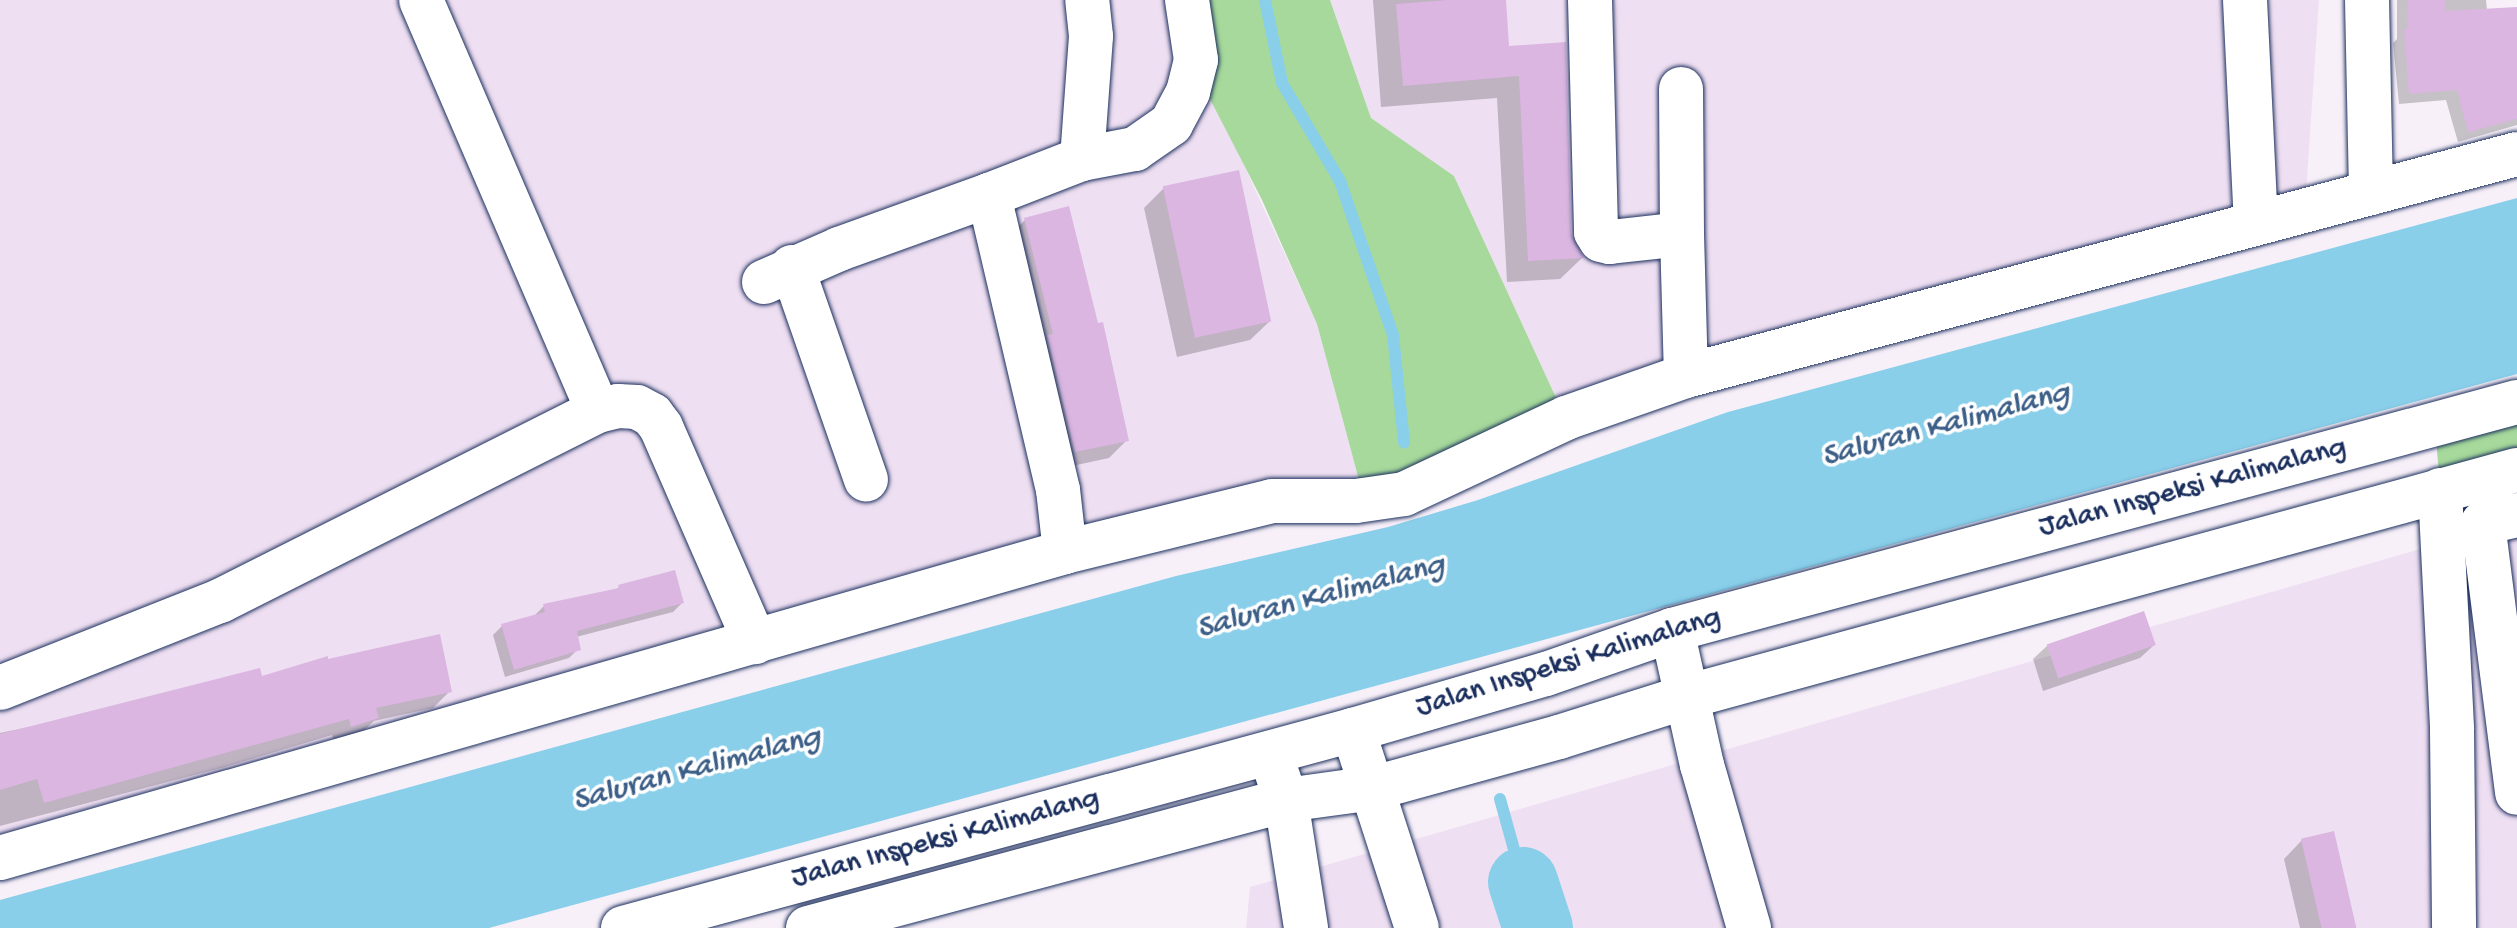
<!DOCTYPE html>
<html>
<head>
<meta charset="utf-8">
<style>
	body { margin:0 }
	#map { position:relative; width:2517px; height:928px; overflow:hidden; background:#f8f0f9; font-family:"Gochi Hand",sans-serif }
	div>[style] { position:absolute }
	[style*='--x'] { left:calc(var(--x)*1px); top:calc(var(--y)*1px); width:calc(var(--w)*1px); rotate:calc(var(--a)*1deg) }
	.built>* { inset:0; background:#efdff2 }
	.green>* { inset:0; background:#a6d99b }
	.water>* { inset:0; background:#89cfea }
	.shadow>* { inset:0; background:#0003 }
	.stream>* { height:12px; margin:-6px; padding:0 6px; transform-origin:6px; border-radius:6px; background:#89cfea }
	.river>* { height:70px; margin:-35px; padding:0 35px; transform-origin:35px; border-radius:35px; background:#89cfea }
	.building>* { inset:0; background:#dab6e1; transform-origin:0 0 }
	.roads { filter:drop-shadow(0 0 2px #1b2f5e) drop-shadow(0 0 2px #1b2f5e) }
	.minor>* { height:44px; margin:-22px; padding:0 22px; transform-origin:22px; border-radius:22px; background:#fff }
	.major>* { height:44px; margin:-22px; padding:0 22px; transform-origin:22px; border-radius:22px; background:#fff }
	span { translate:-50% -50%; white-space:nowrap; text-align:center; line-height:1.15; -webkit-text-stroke:7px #fff; paint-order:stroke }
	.street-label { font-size:30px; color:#1b2f5e }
	.water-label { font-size:32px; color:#3c5f88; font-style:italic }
</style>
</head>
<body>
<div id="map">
	<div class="built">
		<div style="clip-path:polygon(0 0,1168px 0,1317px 324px,1363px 495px,0 854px)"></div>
		<div style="clip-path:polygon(1330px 0,2319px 0,2304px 224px,1563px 413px,1454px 176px,1371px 118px)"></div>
		<div style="clip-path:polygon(2517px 521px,2517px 928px,1246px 928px,1250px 887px)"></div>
	</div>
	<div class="green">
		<div style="clip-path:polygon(1168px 0,1330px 0,1371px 118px,1454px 176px,1563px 413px,1363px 495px,1317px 324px,1262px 200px,1176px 33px)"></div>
		<div style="clip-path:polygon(2517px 403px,2517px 470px,2440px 490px,2435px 423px)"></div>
	</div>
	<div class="water">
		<div style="clip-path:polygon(2517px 198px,2517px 374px,489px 928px,0 928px,0 900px,1176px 576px,1388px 527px,1478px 500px,1728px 412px)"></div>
	</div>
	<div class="shadow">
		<div style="clip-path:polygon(1373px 0,1504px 0,1507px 48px,1564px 45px,1569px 233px,1582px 258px,1560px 279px,1507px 282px,1497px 98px,1381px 107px)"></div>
		<div style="clip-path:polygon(2397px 0,2486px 0,2487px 10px,2517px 9px,2517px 125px,2458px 142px,2446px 100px,2399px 104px,2393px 43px,2397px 39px)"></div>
		<div style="clip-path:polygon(1164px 188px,1270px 321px,1250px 340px,1177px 357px,1144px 208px)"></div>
		<div style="clip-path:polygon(1025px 220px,1127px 440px,1109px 458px,1058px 469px,1007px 237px)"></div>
		<div style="clip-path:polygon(619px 587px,682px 603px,673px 612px,576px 637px,578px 649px,569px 658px,505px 677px,493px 635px,502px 626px,535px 615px,544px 606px,615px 591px)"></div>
		<div style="clip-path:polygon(2154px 645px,2140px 658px,2043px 691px,2033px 659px,2047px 646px)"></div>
		<div style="clip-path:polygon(261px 679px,450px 691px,433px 708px,374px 721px,360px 734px,334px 742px,332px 735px,225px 767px,0 826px,0 733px)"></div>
		<div style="clip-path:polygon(2302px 840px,2355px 928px,2300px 928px,2284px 859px)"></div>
	</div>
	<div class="stream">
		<div style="--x:1265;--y:0;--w:85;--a:78.4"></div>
		<div style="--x:1282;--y:83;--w:114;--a:59.4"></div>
		<div style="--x:1340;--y:181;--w:163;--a:71"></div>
		<div style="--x:1393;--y:335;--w:108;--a:84.1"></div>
		<div style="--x:1500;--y:799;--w:86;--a:74.5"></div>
	</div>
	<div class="river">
		<div style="--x:1523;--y:882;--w:48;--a:71.9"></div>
	</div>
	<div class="building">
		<div style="clip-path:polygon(1448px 0,1506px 0,1509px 46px,1566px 42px,1571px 233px,1584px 258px,1528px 261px,1519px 76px,1403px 86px,1396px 4px)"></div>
		<div style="clip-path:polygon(2408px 0,2445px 0,2445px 11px,2517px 7px,2517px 119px,2468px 132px,2457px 90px,2409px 94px,2404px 30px,2407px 29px)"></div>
		<div style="left:1239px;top:170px;width:155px;height:78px;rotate:78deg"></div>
		<div style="clip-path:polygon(1069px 206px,1098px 323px,1103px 322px,1129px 441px,1075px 452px,1047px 335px,1053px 334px,1024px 218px)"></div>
		<div style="clip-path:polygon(675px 570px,684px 603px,577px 631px,581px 650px,514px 670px,501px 624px,545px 612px,543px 604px,619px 588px,618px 585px)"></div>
		<div style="left:2144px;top:611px;width:36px;height:103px;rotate:71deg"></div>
		<div style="clip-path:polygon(440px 634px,452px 692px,376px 708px,379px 718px,351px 727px,349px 719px,44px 803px,37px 779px,0 790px,0 734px,260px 668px,262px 676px,328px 656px,328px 659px)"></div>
		<div style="left:2334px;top:831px;width:100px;height:34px;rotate:77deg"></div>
	</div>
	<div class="roads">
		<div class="minor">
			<div style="--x:421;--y:0;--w:447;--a:66.7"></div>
			<div style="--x:1590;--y:0;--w:232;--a:88.5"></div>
			<div style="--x:1596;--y:232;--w:9;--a:58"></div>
			<div style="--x:1601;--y:240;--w:9;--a:13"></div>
			<div style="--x:1610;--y:242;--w:72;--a:-6.3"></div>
			<div style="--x:1682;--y:234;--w:142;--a:88.4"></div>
			<div style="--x:2245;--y:0;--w:222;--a:87.2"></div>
			<div style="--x:2367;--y:0;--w:193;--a:88.8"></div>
			<div style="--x:1681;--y:89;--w:145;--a:89.6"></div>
			<div style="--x:1082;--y:159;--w:123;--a:-85.8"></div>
			<div style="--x:1091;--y:36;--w:36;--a:-96"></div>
			<div style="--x:792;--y:267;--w:225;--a:70.8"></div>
			<div style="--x:764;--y:282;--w:82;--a:-23.7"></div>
			<div style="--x:839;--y:249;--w:159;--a:-19.8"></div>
			<div style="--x:2440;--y:490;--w:240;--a:87.1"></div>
			<div style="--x:2452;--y:730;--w:198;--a:89.4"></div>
			<div style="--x:2517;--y:515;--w:35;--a:167"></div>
			<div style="--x:2483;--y:523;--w:272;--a:82.8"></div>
			<div style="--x:1065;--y:552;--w:62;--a:-96.4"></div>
			<div style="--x:1058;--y:490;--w:303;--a:-103.2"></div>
			<div style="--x:989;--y:195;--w:100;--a:-21.2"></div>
			<div style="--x:1082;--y:159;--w:54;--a:-10.7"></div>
			<div style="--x:1135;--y:149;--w:44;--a:-34.8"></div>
			<div style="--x:1171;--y:124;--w:36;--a:-62"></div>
			<div style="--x:1188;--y:92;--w:33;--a:-76"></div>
			<div style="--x:1196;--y:60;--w:61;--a:-98.5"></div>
			<div style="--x:1672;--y:630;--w:138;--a:77.5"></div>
			<div style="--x:1702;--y:765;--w:170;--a:73.9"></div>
			<div style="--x:0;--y:688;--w:237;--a:-21.6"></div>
			<div style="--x:220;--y:601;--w:423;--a:-26.7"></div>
			<div style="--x:598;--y:411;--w:21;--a:-14"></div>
			<div style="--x:618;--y:406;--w:19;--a:3"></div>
			<div style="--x:637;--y:407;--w:17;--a:28"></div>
			<div style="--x:652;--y:415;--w:15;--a:53"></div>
			<div style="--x:661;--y:427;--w:235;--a:66.4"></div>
			<div style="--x:1353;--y:730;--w:208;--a:72.1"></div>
			<div style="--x:1270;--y:753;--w:50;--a:71.2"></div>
			<div style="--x:1286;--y:800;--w:130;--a:81.1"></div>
			<div style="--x:0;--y:858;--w:1108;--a:-16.03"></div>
			<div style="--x:1065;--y:552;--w:213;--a:-13.8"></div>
			<div style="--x:1272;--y:501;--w:84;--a:0"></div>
			<div style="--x:1356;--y:501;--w:49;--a:-8.3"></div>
			<div style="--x:1404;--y:494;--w:179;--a:-25.1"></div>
			<div style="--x:1566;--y:418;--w:127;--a:-19.3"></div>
			<div style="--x:1686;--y:376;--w:860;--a:-14.96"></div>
		</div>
		<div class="major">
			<div style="--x:623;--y:928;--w:756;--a:-15.18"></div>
			<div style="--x:1353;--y:730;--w:201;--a:-16.2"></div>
			<div style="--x:1546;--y:674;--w:133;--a:-19.2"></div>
			<div style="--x:1672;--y:630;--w:875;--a:-15.1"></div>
			<div style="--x:808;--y:928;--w:495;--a:-15"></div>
			<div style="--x:1286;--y:800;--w:89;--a:-7.8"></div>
			<div style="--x:1374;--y:788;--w:192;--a:-15.4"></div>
			<div style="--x:1559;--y:737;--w:133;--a:-17.5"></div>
			<div style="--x:1686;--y:697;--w:861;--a:-15.28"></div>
		</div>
	</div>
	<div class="street-label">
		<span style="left:2193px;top:489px;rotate:-15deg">Jalan Inspeksi Kalimalang</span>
		<span style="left:1569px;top:664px;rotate:-17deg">Jalan Inspeksi Kalimalang</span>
		<span style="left:946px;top:840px;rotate:-15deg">Jalan Inspeksi Kalimalang</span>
	</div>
	<div class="water-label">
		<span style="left:1946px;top:426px;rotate:-15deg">Saluran Kalimalang</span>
		<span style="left:1321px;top:598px;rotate:-15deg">Saluran Kalimalang</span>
		<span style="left:697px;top:770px;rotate:-15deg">Saluran Kalimalang</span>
	</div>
</div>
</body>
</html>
